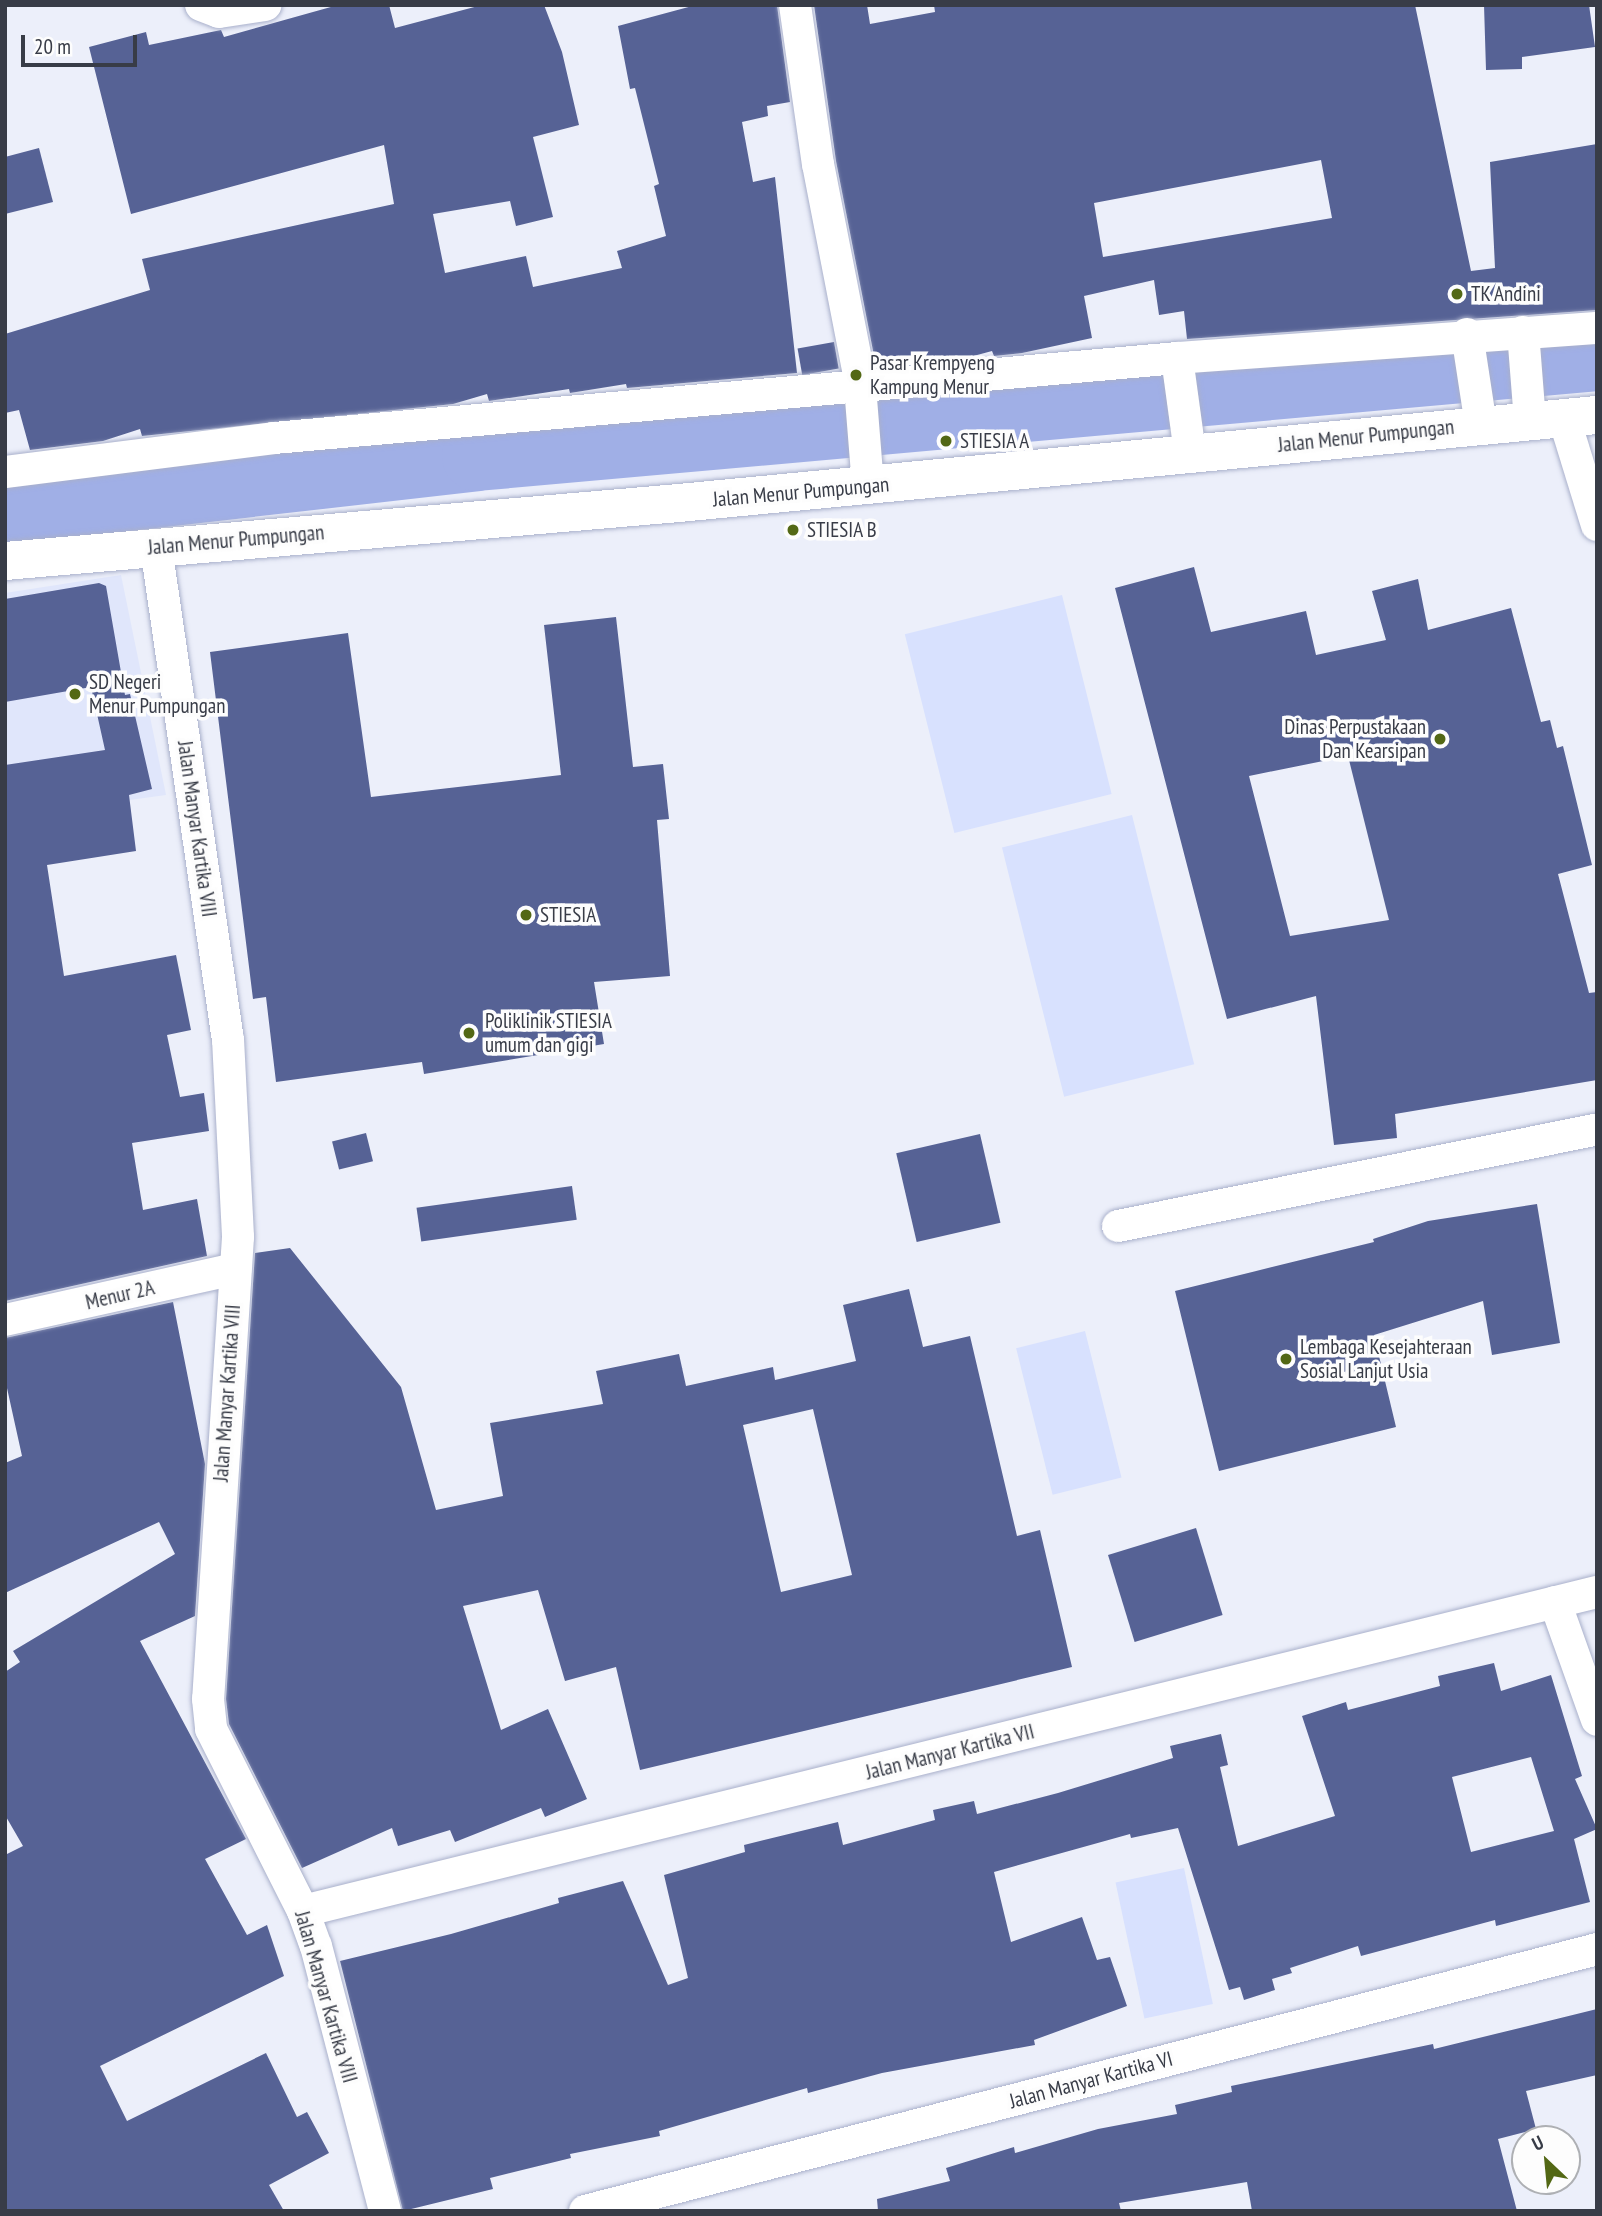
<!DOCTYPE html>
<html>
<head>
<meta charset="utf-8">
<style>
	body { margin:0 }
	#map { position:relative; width:1602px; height:2216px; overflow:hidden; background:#eceffa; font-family:"PT Sans Narrow",sans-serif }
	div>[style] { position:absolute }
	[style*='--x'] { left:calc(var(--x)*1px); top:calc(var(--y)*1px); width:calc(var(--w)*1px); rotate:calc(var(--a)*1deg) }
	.built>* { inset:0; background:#e0e6fb }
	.green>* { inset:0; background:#d8e1fe; transform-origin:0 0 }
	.river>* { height:70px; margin:-35px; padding:0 35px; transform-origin:35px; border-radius:35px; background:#a0afe6 }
	.building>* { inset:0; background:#566295; transform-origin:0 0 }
	.roads { filter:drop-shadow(0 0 2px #a9b0cb) drop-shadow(0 0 2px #a9b0cb) }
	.street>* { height:32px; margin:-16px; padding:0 16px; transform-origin:16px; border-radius:16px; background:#fff }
	.secondary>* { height:38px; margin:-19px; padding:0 19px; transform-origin:19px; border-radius:19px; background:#fff }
	.dots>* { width:19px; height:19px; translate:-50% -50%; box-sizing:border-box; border:4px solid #fdfdfd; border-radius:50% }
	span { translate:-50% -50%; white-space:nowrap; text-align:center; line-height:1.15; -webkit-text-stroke:7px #fdfdfd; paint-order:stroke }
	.poi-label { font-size:21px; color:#383c47 }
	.left { translate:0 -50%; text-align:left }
	.right { translate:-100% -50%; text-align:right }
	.street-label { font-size:21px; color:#383c47 }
	.frame { position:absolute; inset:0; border:7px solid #383c47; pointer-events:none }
	.north { position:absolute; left:1511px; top:2125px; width:70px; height:70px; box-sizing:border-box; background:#fdfdfd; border:2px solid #aeb0b4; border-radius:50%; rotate:334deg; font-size:19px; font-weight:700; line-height:28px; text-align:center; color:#383c47 }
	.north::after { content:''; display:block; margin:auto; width:24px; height:32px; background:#536815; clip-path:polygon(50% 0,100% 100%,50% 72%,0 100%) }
	.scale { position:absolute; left:21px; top:35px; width:116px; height:32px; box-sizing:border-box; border:4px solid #383c47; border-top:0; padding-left:9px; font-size:21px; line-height:24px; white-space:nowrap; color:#383c47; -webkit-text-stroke:5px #fdfdfd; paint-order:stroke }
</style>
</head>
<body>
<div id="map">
	<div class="built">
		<div style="clip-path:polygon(121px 575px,166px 795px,5px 817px,5px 593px)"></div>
	</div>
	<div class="green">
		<div style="left:1062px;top:595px;width:205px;height:162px;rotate:76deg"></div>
		<div style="left:1132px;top:815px;width:257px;height:134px;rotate:76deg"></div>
		<div style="left:1085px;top:1331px;width:151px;height:71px;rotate:76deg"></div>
		<div style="left:1184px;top:1868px;width:139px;height:70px;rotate:78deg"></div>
	</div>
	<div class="river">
		<div style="--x:5;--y:510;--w:475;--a:-6.5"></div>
		<div style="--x:477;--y:456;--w:1124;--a:-5.1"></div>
	</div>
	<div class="building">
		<div style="clip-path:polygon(338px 5px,389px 5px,395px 28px,482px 5px,544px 5px,562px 52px,579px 125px,533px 137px,553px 217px,516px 226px,510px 201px,433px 214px,445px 273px,526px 256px,533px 287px,622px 268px,617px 251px,666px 236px,654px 186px,659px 184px,635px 88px,630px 89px,618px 26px,696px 5px,777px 5px,790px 102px,767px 106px,768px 116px,742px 122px,753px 182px,775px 177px,797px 373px,627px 388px,626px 384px,570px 393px,569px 389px,489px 401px,487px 394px,453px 404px,142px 436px,140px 429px,103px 441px,30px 450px,19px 410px,5px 413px,5px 334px,150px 290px,142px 259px,394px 204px,384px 145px,131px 214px,89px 47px,146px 32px,149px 45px,221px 30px,224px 37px)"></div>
		<div style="clip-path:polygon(evenodd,814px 5px,867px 5px,870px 24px,935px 12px,934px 5px,1415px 5px,1471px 271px,1495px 268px,1490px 162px,1597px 144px,1597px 310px,1187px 339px,1184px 311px,1159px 315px,1154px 280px,1084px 296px,1092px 338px,1022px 353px,994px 356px,992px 351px,966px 358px,931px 361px,930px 357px,876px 366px,836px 161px,814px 5px,1321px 160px,1332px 218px,1103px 257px,1094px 203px,1321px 160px)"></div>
		<div style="clip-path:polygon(1484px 5px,1589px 5px,1595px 47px,1522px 57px,1522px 69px,1486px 70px)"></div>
		<div style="clip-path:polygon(39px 148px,53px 202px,5px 214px,5px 157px)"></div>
		<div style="left:834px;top:342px;width:27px;height:37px;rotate:80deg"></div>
		<div style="clip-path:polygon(evenodd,1194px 567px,1211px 632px,1306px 611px,1316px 655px,1386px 640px,1372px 591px,1418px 579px,1428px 630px,1511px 608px,1541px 722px,1550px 720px,1557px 748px,1563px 746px,1592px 865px,1558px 874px,1589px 993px,1597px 992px,1597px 1080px,1395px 1114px,1397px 1138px,1334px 1145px,1316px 996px,1227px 1019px,1115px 588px,1194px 567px,1348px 756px,1389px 920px,1290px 936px,1249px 776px,1348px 756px)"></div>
		<div style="clip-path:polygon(99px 583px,106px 586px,125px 695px,130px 694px,152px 789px,129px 795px,136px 851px,47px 865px,64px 976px,176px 955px,191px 1030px,167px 1035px,180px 1097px,204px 1093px,209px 1131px,132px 1143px,143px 1210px,197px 1199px,207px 1256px,5px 1301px,5px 765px,105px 750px,91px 687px,5px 702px,5px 599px)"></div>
		<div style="clip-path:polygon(616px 617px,633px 767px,663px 764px,669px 819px,657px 820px,670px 976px,594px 982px,604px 1044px,424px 1074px,422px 1062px,276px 1082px,266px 997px,253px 999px,210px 652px,348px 633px,371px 797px,561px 775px,544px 625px)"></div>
		<div style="left:366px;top:1133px;width:29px;height:35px;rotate:76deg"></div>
		<div style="left:980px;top:1134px;width:91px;height:86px;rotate:77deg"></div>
		<div style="left:572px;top:1186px;width:34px;height:157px;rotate:82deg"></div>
		<div style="clip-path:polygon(1537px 1204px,1560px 1343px,1492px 1355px,1483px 1301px,1374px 1335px,1396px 1427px,1219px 1471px,1175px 1291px,1374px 1242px,1373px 1239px,1428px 1221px)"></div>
		<div style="clip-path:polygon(evenodd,290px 1248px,401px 1387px,436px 1510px,503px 1496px,490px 1423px,603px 1404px,596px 1371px,679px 1354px,686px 1386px,773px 1367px,775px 1380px,856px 1361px,843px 1305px,909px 1289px,923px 1347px,970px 1336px,1017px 1536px,1040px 1530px,1072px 1667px,640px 1770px,616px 1667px,565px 1681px,538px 1590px,463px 1606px,501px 1730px,548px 1709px,587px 1799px,545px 1817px,541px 1808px,455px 1842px,450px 1830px,398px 1846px,392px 1828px,302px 1868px,229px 1724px,226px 1699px,255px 1253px,290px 1248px,813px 1409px,852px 1575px,781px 1592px,743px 1425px,813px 1409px)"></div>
		<div style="clip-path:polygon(173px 1302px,205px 1464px,195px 1616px,140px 1641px,246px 1839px,205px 1859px,247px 1935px,267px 1925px,284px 1976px,100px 2066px,127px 2121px,266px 2053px,297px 2117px,307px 2112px,329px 2153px,269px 2185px,284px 2211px,5px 2211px,5px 1855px,23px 1846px,5px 1815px,5px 1672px,20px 1662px,13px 1651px,175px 1554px,159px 1522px,5px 1593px,5px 1463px,22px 1456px,5px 1379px,5px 1338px)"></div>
		<div style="left:1196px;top:1528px;width:91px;height:92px;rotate:73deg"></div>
		<div style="clip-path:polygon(evenodd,1494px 1663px,1501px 1691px,1551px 1675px,1582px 1776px,1575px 1779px,1597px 1829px,1574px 1839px,1590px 1902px,1496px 1926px,1495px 1920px,1361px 1956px,1358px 1946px,1290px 1968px,1292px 1973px,1272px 1979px,1275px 1990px,1244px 2000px,1240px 1987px,1229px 1990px,1178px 1828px,1131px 1838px,1130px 1834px,994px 1872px,1011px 1942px,1082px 1917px,1097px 1960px,1110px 1957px,1127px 2006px,1034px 2040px,1035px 2045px,882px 2073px,808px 2093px,807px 2088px,659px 2131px,660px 2136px,570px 2154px,571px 2158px,490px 2178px,493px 2189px,403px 2211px,340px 1961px,451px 1934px,559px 1903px,558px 1898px,623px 1881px,668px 1985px,688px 1978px,664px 1875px,745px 1852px,744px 1845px,838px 1822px,843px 1845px,935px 1820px,933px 1810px,974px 1801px,977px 1814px,1058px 1793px,1173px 1758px,1170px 1746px,1221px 1734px,1228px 1765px,1220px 1767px,1238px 1846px,1335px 1816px,1302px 1716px,1346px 1702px,1348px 1710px,1440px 1686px,1438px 1676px,1494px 1663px,1531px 1757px,1554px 1831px,1471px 1852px,1452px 1777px,1531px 1757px)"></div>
		<div style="clip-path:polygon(1597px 2009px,1597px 2075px,1526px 2091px,1536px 2129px,1498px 2139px,1517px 2211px,1252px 2211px,1247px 2182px,1119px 2203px,1121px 2211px,878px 2211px,877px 2199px,950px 2181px,946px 2168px,1014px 2147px,1015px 2153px,1098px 2129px,1177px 2114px,1175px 2105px,1232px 2092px,1231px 2086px,1433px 2044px,1434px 2049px)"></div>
	</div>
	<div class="roads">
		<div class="street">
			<div style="--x:201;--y:5;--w:19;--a:21"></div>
			<div style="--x:219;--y:12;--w:47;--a:-8.7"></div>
			<div style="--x:795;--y:5;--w:161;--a:81.8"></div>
			<div style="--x:818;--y:164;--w:214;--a:79"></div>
			<div style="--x:859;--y:374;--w:112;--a:85.4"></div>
			<div style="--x:1523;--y:332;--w:88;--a:85.5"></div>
			<div style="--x:1467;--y:334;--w:92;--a:81.3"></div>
			<div style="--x:1177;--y:358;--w:96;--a:82.2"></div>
			<div style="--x:1564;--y:418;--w:112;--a:72.9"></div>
			<div style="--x:5;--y:472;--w:271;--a:-7.2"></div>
			<div style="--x:274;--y:438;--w:907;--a:-5.06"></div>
			<div style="--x:1177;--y:358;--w:421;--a:-4.1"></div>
			<div style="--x:156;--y:547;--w:497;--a:81.7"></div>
			<div style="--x:228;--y:1039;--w:198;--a:87.1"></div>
			<div style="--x:238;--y:1237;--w:463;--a:93.7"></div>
			<div style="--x:208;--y:1699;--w:30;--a:84"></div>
			<div style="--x:211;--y:1729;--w:204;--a:63.2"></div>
			<div style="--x:303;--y:1911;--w:37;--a:70"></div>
			<div style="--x:316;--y:1946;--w:274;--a:75.4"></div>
			<div style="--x:1118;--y:1226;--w:489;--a:-11.4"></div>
			<div style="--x:5;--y:1320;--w:236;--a:-12.5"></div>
			<div style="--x:1555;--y:1602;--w:125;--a:70.4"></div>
			<div style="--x:303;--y:1911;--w:1333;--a:-13.85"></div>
			<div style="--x:585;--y:2211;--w:1045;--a:-14.51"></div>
		</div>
		<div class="secondary">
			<div style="--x:5;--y:561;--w:676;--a:-4.92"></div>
			<div style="--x:679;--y:503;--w:922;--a:-5.48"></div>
		</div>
	</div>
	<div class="dots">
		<div style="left:1457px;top:294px;background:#536815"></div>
		<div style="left:856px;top:375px;background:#536815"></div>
		<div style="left:946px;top:441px;background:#536815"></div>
		<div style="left:793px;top:530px;background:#536815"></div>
		<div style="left:75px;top:694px;background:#536815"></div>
		<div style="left:1440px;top:739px;background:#536815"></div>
		<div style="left:526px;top:915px;background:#536815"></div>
		<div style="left:469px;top:1033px;background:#536815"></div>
		<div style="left:1286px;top:1359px;background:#536815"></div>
	</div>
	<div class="poi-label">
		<span class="left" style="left:1471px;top:294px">TK Andini</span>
		<span class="left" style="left:870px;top:375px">Pasar Krempyeng<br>Kampung Menur</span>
		<span class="left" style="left:960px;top:441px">STIESIA A</span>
		<span class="left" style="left:807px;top:530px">STIESIA B</span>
		<span class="left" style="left:89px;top:694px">SD Negeri<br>Menur Pumpungan</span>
		<span class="right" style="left:1426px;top:739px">Dinas Perpustakaan<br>Dan Kearsipan</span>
		<span class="left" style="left:540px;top:915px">STIESIA</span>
		<span class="left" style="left:485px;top:1033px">Poliklinik STIESIA<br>umum dan gigi</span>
		<span class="left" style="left:1300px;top:1359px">Lembaga Kesejahteraan<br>Sosial Lanjut Usia</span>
	</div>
	<div class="street-label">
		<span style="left:1366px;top:436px;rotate:-6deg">Jalan Menur Pumpungan</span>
		<span style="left:801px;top:492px;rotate:-5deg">Jalan Menur Pumpungan</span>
		<span style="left:236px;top:540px;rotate:-5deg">Jalan Menur Pumpungan</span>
		<span style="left:197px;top:829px;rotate:82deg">Jalan Manyar Kartika VIII</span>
		<span style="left:120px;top:1295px;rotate:-13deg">Menur 2A</span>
		<span style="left:227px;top:1393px;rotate:-86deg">Jalan Manyar Kartika VIII</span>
		<span style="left:950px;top:1752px;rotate:-14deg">Jalan Manyar Kartika VII</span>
		<span style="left:326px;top:1997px;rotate:74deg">Jalan Manyar Kartika VIII</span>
		<span style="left:1091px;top:2080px;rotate:-15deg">Jalan Manyar Kartika VI</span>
	</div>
	<div class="frame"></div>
	<div class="north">U</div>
	<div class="scale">20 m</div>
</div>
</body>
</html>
